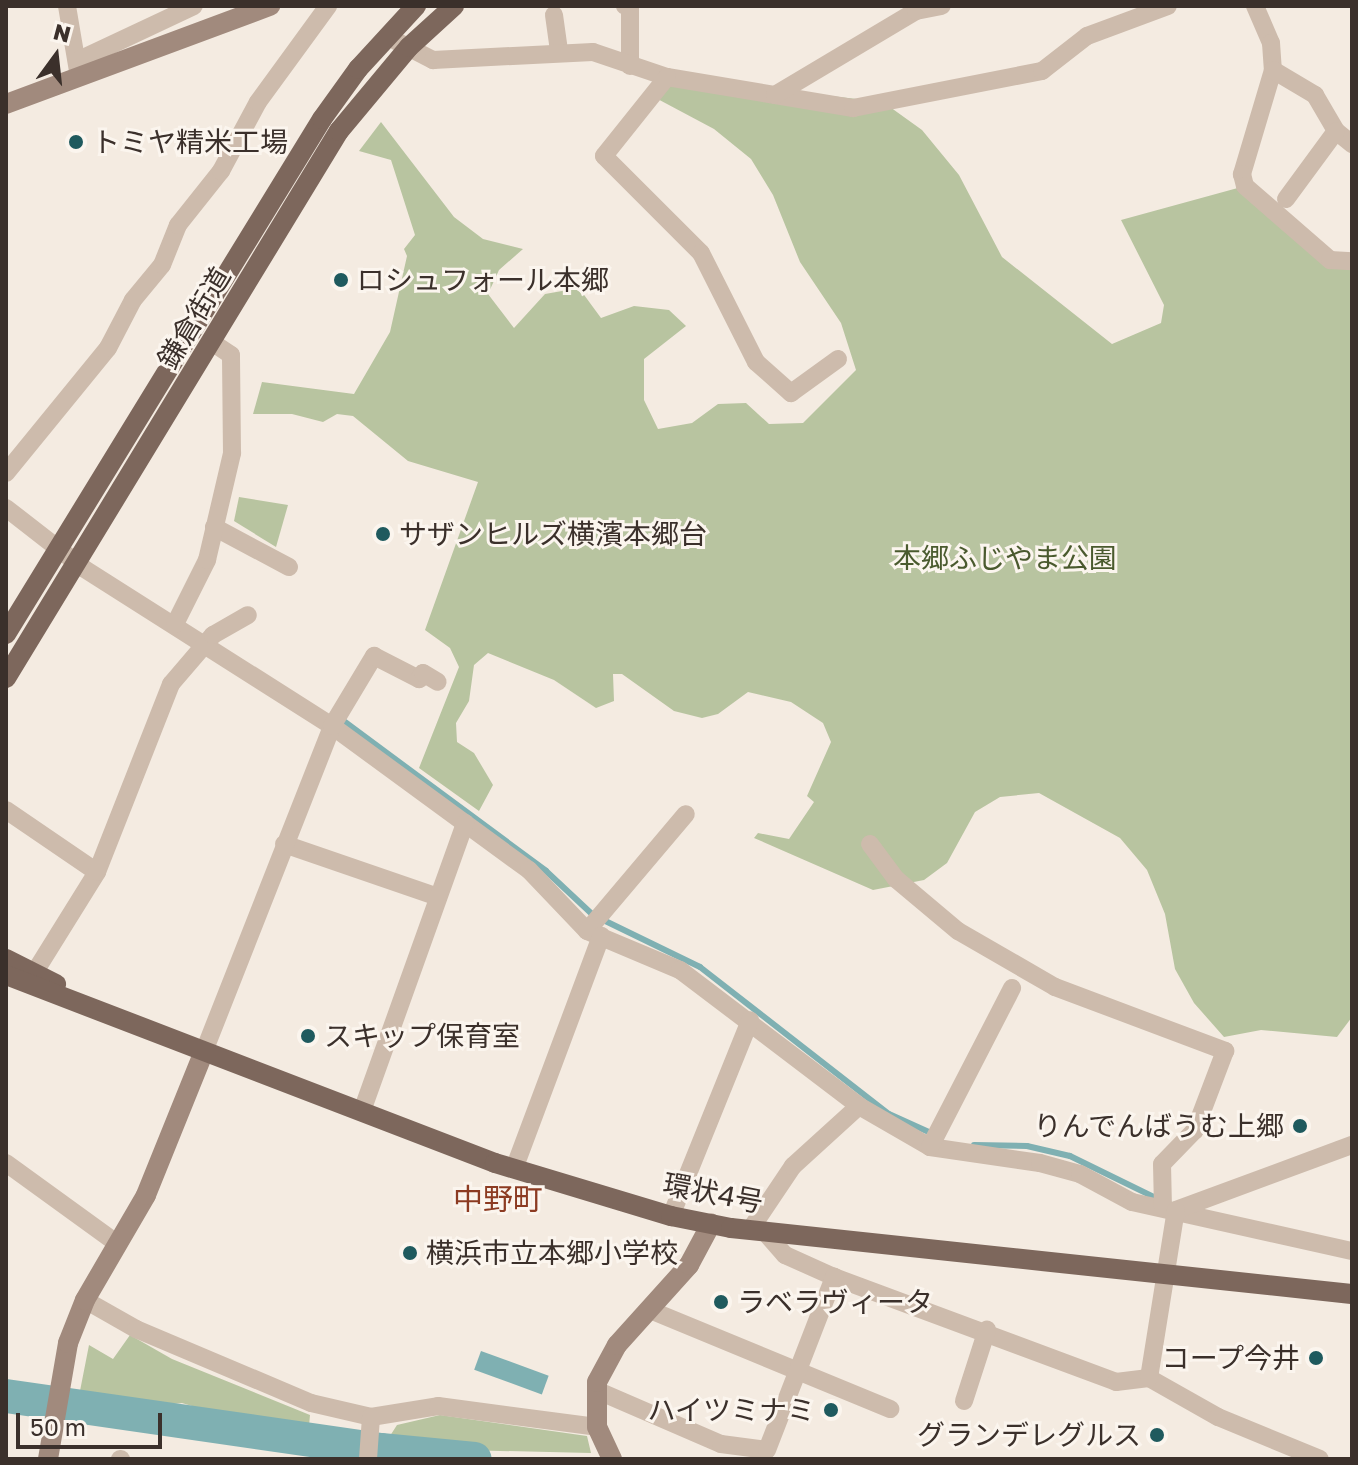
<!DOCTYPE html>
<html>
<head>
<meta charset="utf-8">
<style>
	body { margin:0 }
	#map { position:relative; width:1358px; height:1465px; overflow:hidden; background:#f4ebe1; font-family:"Golos Text","Noto Sans JP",sans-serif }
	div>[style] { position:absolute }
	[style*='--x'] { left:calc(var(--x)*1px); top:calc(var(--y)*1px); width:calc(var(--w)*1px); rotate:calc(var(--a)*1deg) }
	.green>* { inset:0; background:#b8c4a0 }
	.water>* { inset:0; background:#7fb0b2; transform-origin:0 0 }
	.stream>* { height:6px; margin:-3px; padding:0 3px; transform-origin:3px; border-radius:3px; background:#7fb0b2 }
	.river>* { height:34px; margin:-17px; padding:0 17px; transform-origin:17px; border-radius:17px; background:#7fb0b2 }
	.street>* { height:18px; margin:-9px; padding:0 9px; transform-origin:9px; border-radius:9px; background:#cdbbac }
	.secondary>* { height:20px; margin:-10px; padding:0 10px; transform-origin:10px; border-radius:10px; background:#a18a7d }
	.primary>* { height:20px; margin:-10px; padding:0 10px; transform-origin:10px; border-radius:10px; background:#7d675c }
	.dots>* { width:22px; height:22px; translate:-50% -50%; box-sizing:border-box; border:4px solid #fbf5ee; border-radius:50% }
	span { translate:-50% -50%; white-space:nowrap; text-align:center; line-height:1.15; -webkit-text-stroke:6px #fbf5ee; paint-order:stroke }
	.poi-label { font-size:28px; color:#3b302b }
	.left { translate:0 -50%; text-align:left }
	.right { translate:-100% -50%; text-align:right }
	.street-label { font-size:28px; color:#3b302b }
	.park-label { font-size:28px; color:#4a5a2e }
	.neighbourhood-label { font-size:30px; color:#8c3b22 }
	.frame { position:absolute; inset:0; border:8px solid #3b302b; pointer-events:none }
	.north { position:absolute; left:16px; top:16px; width:80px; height:80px; -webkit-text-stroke:6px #fbf5ee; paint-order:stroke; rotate:15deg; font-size:22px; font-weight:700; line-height:32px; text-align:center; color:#3b302b }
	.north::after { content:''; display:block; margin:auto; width:28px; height:36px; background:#3b302b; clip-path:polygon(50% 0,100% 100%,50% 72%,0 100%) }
	.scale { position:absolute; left:16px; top:1413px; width:146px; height:36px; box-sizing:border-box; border:4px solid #3b302b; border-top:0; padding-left:10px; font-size:24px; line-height:28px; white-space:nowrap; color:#3b302b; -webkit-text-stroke:6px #fbf5ee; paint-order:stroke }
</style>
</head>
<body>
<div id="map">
	<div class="green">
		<div style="clip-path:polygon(667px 77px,883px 102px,922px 130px,959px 175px,1002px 257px,1112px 344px,1161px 323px,1164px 305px,1121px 220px,1245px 186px,1330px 260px,1352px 261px,1352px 1017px,1337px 1037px,1261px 1030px,1224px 1037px,1194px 1003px,1175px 969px,1165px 914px,1147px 870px,1120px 838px,1039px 793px,1000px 797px,975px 812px,947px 863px,924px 880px,873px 890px,754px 838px,758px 833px,789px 839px,814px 802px,807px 796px,831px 742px,823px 723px,791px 702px,748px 692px,718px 714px,702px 718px,674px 711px,622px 674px,613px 674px,614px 701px,596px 708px,554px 680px,488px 653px,474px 665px,469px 701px,456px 723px,457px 742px,474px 753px,493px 785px,479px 811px,419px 768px,459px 667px,450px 648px,425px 630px,478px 482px,408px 461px,353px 416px,337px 414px,323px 422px,292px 414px,253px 414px,262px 382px,354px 394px,390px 332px,407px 256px,404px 249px,415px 235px,391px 160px,359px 151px,381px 122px,454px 217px,483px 239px,523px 249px,499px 270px,488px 294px,514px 328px,545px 294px,579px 288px,601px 318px,634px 306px,669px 310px,686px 326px,644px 359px,644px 400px,658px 429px,692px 423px,718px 404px,746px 403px,769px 424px,803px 423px,856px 370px,841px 323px,800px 262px,773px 195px,751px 159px,714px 129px,652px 96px)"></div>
		<div style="clip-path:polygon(239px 497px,288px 505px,276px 547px,234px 521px)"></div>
		<div style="clip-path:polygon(130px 1335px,172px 1359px,310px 1415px,309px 1426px,235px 1419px,182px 1403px,134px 1408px,79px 1396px,89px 1345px,113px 1359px)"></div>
		<div style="clip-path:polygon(440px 1415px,587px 1436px,591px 1453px,460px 1450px,447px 1443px,388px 1439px,397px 1425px)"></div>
	</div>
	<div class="water">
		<div style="left:481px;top:1351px;width:72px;height:20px;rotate:20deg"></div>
	</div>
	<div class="stream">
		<div style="--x:345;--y:722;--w:250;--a:36.5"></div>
		<div style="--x:546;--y:871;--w:64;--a:43.1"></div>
		<div style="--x:593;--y:915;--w:119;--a:25.9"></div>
		<div style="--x:700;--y:967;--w:239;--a:37.9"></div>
		<div style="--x:889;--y:1114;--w:48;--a:24.4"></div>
		<div style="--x:974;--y:1145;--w:53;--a:1.1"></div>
		<div style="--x:1027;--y:1146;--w:44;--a:13.1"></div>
		<div style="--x:1070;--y:1156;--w:96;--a:26"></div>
	</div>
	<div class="river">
		<div style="--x:6;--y:1396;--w:379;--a:8.2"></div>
		<div style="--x:381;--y:1450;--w:94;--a:5.5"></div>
	</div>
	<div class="street">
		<div style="--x:67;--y:6;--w:66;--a:80.4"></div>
		<div style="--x:625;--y:6;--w:5;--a:11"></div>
		<div style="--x:630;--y:7;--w:59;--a:90"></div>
		<div style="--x:1255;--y:6;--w:40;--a:66.6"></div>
		<div style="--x:1271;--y:43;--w:27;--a:86"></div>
		<div style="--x:1273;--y:70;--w:109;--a:106.6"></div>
		<div style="--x:1242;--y:174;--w:12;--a:76"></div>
		<div style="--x:1245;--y:186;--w:113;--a:41"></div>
		<div style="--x:1330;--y:260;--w:22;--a:3"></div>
		<div style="--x:554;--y:15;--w:35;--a:82"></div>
		<div style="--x:396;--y:41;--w:42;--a:27.2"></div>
		<div style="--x:433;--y:60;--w:160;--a:-2.9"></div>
		<div style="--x:593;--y:52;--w:78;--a:18.7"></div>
		<div style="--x:667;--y:77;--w:189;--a:9.5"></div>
		<div style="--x:853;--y:108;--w:193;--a:-11.1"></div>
		<div style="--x:1042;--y:71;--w:57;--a:-37.9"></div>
		<div style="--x:1087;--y:36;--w:86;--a:-20.3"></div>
		<div style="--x:77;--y:61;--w:129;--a:-25.2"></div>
		<div style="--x:1273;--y:70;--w:49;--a:30.8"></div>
		<div style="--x:1315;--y:95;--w:42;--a:59.7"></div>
		<div style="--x:1336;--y:131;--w:21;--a:39"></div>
		<div style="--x:667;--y:77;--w:101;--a:128.6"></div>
		<div style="--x:604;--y:156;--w:137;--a:45"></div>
		<div style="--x:701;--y:253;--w:122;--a:63.2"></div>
		<div style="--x:756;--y:362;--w:47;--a:41.5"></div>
		<div style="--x:791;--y:393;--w:58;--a:-35.9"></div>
		<div style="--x:775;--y:95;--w:164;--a:-30.8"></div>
		<div style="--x:916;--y:11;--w:26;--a:-11"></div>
		<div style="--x:1286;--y:199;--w:84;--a:-53.7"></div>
		<div style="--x:6;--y:473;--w:161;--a:-50.8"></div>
		<div style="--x:108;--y:348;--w:54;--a:-62.5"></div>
		<div style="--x:133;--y:300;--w:45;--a:-50.4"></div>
		<div style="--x:162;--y:265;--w:43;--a:-68.2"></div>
		<div style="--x:178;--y:225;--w:69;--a:-51.5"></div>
		<div style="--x:221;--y:171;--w:78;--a:-61.8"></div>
		<div style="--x:258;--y:102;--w:119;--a:-53.9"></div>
		<div style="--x:6;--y:508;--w:98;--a:37.9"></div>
		<div style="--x:83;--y:568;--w:295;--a:32.4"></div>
		<div style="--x:332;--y:726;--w:244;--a:36.2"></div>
		<div style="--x:529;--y:870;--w:84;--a:46.4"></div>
		<div style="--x:587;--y:931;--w:101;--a:22.8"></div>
		<div style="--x:680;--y:970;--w:225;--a:37.2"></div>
		<div style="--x:859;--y:1106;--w:82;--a:30"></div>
		<div style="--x:930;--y:1147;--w:111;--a:8.3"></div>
		<div style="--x:1040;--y:1163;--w:41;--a:15.4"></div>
		<div style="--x:1080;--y:1174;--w:59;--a:28.3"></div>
		<div style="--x:1132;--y:1202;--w:225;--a:12.6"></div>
		<div style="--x:214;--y:527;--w:85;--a:28.1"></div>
		<div style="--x:175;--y:624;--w:72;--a:-63.4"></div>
		<div style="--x:207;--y:560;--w:110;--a:-76.8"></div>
		<div style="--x:232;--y:453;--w:98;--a:-90.6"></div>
		<div style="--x:231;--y:355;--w:23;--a:-146"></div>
		<div style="--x:6;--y:810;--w:110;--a:34.3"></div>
		<div style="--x:284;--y:844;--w:163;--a:19"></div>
		<div style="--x:870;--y:844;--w:44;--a:53.4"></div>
		<div style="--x:896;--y:879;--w:81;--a:40"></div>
		<div style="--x:958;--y:931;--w:112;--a:30"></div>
		<div style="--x:1055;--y:987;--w:182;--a:20.6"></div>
		<div style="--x:1225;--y:1051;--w:85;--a:110.8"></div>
		<div style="--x:1195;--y:1130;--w:47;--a:134.1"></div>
		<div style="--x:1162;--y:1164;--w:44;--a:88.7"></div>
		<div style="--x:587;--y:931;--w:153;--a:-49.8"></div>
		<div style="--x:28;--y:983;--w:131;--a:-58.1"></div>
		<div style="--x:97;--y:872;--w:202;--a:-68.5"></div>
		<div style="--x:171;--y:684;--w:65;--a:-49.4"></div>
		<div style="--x:213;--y:635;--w:40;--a:-29.7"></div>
		<div style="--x:203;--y:1054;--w:352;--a:-68.5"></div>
		<div style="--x:332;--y:726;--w:82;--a:-59"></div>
		<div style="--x:374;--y:656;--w:51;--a:27.1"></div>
		<div style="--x:419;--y:679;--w:7;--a:-56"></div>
		<div style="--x:423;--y:673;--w:17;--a:31"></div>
		<div style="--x:362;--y:1111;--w:306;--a:-70.3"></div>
		<div style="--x:930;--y:1147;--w:179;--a:-62.7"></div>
		<div style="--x:6;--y:1163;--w:138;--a:35.9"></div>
		<div style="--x:514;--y:1169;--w:249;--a:-69.5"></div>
		<div style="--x:1176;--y:1210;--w:188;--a:-20.3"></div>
		<div style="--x:671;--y:1216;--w:211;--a:-68"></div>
		<div style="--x:750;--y:1230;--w:77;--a:-56.1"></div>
		<div style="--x:793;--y:1166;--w:89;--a:-42.3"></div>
		<div style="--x:764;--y:1231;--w:32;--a:49"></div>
		<div style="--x:785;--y:1255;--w:54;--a:24.2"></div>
		<div style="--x:834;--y:1277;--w:301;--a:20.4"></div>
		<div style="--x:1116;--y:1382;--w:33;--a:-7"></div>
		<div style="--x:1149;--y:1378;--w:79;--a:29.5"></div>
		<div style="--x:1218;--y:1417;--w:110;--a:22.4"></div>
		<div style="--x:85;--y:1300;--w:59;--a:29.6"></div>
		<div style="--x:136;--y:1329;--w:190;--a:22.9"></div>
		<div style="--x:311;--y:1403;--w:62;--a:13.1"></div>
		<div style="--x:371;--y:1417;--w:68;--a:-9.3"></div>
		<div style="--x:438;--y:1406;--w:160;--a:7.5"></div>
		<div style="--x:650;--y:1310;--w:260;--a:22.4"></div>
		<div style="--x:1149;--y:1378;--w:170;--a:-80.9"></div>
		<div style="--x:596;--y:1390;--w:136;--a:23.4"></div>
		<div style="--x:721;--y:1444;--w:46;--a:7.4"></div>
		<div style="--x:767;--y:1450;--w:186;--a:-68.8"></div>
		<div style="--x:964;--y:1401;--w:75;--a:-72.1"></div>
		<div style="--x:120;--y:1459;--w:1;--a:0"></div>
		<div style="--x:368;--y:1459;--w:42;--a:-85.9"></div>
	</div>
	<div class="secondary">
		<div style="--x:6;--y:104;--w:282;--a:-20.4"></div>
		<div style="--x:48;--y:1459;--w:118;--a:-80.2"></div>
		<div style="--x:68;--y:1343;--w:46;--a:-68.4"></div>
		<div style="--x:85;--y:1300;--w:121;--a:-59.8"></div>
		<div style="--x:146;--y:1195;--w:152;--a:-68"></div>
		<div style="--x:612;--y:1459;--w:35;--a:-115"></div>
		<div style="--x:597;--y:1427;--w:45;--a:-90"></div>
		<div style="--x:597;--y:1382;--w:42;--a:-61.6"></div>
		<div style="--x:617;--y:1345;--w:108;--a:-48"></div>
		<div style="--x:689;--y:1265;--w:47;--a:-61.8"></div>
	</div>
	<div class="primary">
		<div style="--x:6;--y:634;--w:604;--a:-58.47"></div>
		<div style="--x:322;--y:119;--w:62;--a:-54.2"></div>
		<div style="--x:358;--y:69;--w:86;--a:-47.4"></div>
		<div style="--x:6;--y:678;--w:640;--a:-58.67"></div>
		<div style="--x:339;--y:131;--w:109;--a:-50.2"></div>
		<div style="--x:409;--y:47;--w:61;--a:-42.3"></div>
		<div style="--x:6;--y:959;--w:56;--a:26.6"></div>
		<div style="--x:6;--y:975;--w:524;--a:21.03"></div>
		<div style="--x:495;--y:1163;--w:184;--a:16.8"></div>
		<div style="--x:671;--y:1216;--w:61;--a:11.3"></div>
		<div style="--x:731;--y:1228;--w:624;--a:6.07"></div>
	</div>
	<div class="dots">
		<div style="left:76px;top:142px;background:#1f5a5e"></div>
		<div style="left:341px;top:280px;background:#1f5a5e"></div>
		<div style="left:383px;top:534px;background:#1f5a5e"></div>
		<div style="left:308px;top:1036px;background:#1f5a5e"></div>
		<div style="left:1300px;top:1126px;background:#1f5a5e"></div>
		<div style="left:410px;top:1253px;background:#1f5a5e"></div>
		<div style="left:721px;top:1302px;background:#1f5a5e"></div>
		<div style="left:1316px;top:1358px;background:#1f5a5e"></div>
		<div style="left:831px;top:1410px;background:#1f5a5e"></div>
		<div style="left:1157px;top:1435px;background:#1f5a5e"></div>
	</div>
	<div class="poi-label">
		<span class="left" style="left:92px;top:142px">トミヤ精米工場</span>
		<span class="left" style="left:357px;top:280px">ロシュフォール本郷</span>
		<span class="left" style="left:399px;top:534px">サザンヒルズ横濱本郷台</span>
		<span class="left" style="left:324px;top:1036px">スキップ保育室</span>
		<span class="right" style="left:1284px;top:1126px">りんでんばうむ上郷</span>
		<span class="left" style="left:426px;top:1253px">横浜市立本郷小学校</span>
		<span class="left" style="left:737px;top:1302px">ラベラヴィータ</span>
		<span class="right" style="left:1300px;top:1358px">コープ今井</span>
		<span class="right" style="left:815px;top:1410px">ハイツミナミ</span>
		<span class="right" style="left:1141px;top:1435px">グランデレグルス</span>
	</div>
	<div class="street-label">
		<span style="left:194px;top:318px;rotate:-59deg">鎌倉街道</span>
		<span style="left:713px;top:1193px;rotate:11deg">環状4号</span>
	</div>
	<div class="park-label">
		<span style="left:1005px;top:558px">本郷ふじやま公園</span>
	</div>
	<div class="neighbourhood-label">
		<span style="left:498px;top:1199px">中野町</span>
	</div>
	<div class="frame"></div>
	<div class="north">N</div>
	<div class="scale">50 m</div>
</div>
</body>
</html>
